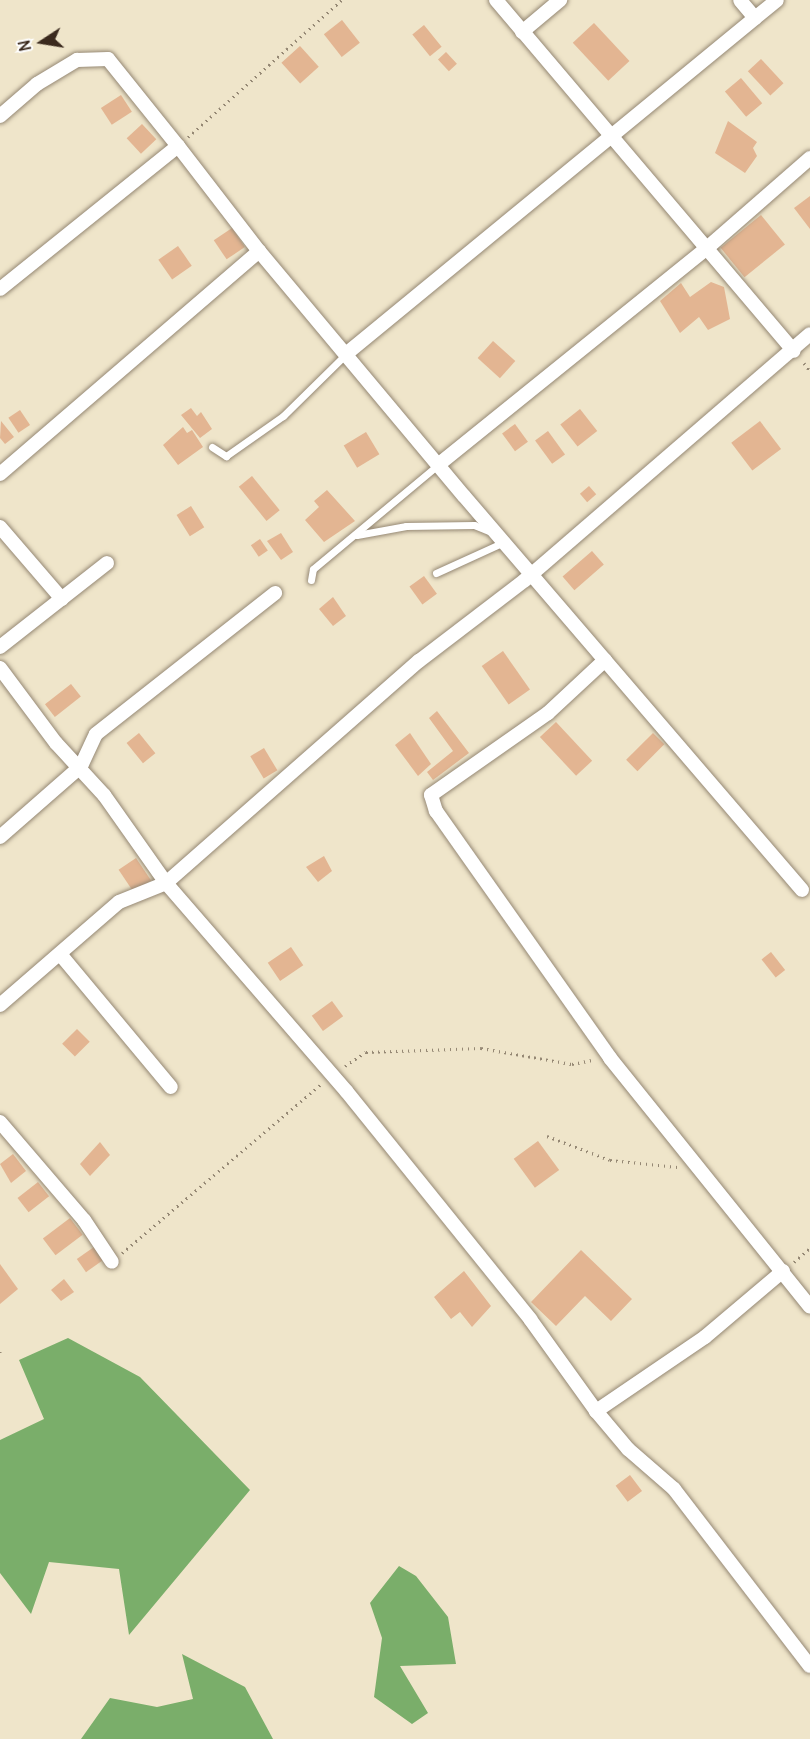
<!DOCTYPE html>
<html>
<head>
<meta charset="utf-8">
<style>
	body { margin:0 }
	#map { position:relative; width:810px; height:1739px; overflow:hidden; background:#efe5ca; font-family:Delius,sans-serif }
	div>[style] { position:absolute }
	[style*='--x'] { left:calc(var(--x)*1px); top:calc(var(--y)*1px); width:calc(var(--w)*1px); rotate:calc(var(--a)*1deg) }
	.forest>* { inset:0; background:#7aae6a }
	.building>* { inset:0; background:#e3b592; transform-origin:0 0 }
	.path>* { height:3px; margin-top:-1.5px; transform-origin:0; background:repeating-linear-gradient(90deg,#958874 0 1.5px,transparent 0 6px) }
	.roads { filter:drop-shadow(0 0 2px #958874) drop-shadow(0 0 2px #958874) }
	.service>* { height:7px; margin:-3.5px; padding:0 3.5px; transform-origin:3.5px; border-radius:3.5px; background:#fff }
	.minor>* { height:14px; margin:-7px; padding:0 7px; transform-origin:7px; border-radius:7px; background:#fff }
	span { translate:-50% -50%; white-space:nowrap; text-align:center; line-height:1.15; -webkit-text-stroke:5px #fff; paint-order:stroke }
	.north { position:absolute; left:12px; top:12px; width:60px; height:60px; -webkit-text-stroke:4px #fff; paint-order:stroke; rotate:258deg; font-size:16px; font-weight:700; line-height:24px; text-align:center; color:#3b2a1e }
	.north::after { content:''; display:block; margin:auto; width:21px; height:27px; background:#3b2a1e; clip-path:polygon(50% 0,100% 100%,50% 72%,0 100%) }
</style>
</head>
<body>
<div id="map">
	<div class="forest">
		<div style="clip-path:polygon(68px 1338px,140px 1377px,250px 1490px,129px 1635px,119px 1569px,49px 1562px,31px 1614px,0 1573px,0 1440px,44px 1419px,19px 1360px)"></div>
		<div style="clip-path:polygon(399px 1566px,416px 1576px,448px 1617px,456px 1664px,400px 1666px,428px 1713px,412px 1724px,374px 1697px,382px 1638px,370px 1603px)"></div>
		<div style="clip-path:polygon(182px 1654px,245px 1687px,273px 1739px,81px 1739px,110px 1698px,157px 1707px,193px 1699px)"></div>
	</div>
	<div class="building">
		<div style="left:342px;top:20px;width:29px;height:23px;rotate:52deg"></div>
		<div style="left:594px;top:23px;width:52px;height:29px;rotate:47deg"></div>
		<div style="left:424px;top:25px;width:28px;height:15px;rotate:51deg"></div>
		<div style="left:300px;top:46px;width:28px;height:25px;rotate:48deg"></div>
		<div style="left:446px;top:52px;width:16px;height:11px;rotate:47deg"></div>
		<div style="left:761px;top:59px;width:33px;height:18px;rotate:47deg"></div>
		<div style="left:741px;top:78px;width:33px;height:21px;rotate:50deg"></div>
		<div style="left:121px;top:95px;width:20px;height:24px;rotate:57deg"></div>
		<div style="clip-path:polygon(728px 121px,757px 142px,753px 148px,757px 156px,745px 173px,715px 153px)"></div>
		<div style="left:142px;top:124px;width:21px;height:21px;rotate:47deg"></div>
		<div style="clip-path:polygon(810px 196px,810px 229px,794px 208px)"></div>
		<div style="left:761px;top:215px;width:38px;height:52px;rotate:51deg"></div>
		<div style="left:232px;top:228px;width:23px;height:22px;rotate:56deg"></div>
		<div style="left:178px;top:246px;width:24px;height:24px;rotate:55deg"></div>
		<div style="clip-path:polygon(711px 282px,724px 287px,730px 319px,708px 330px,699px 317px,680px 333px,660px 301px,681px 283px,690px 297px)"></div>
		<div style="left:493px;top:341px;width:30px;height:23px;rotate:42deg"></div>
		<div style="clip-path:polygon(191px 408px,197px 416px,201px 412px,212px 429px,200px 438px,181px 415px)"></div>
		<div style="left:580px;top:409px;width:28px;height:25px;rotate:52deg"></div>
		<div style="left:20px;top:410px;width:18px;height:14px;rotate:56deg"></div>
		<div style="clip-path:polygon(1px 421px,14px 437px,5px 444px,0 438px)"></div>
		<div style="left:760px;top:421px;width:35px;height:36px;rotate:53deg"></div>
		<div style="left:515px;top:424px;width:22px;height:16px;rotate:54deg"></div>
		<div style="clip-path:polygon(183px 427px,187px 433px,192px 430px,203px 447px,178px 465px,163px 445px)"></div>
		<div style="left:548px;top:431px;width:29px;height:16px;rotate:54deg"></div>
		<div style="left:366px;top:432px;width:26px;height:26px;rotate:59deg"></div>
		<div style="left:252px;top:476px;width:44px;height:17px;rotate:51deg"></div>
		<div style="left:589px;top:486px;width:11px;height:12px;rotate:49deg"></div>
		<div style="clip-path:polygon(327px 490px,355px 521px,324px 542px,305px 520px,319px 507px,314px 501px)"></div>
		<div style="left:191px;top:506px;width:25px;height:17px;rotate:58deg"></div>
		<div style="clip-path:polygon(281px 533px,293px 552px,281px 560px,267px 541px)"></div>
		<div style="left:260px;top:539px;width:14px;height:11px;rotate:56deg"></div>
		<div style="left:592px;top:551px;width:18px;height:39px;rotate:49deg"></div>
		<div style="left:424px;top:576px;width:22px;height:18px;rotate:54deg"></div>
		<div style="clip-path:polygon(333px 597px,346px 616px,333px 626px,319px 609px)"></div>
		<div style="left:503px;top:651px;width:47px;height:26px;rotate:55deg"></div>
		<div style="left:71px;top:684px;width:16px;height:33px;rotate:52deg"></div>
		<div style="clip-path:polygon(437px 711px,469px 753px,433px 780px,427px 772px,453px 751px,429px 718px)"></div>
		<div style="left:556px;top:722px;width:53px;height:22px;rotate:47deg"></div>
		<div style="left:139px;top:733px;width:26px;height:16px;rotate:51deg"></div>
		<div style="clip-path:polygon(410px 733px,431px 764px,418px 776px,395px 745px)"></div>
		<div style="left:653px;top:733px;width:16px;height:38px;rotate:45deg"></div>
		<div style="left:264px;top:748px;width:26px;height:16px;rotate:59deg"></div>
		<div style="clip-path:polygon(324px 856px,332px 871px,318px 882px,306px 867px)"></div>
		<div style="left:136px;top:858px;width:27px;height:21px;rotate:56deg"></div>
		<div style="left:291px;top:947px;width:22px;height:28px;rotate:56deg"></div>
		<div style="left:771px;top:952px;width:23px;height:12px;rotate:52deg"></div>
		<div style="left:332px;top:1001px;width:19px;height:25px;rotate:54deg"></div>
		<div style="left:77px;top:1029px;width:18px;height:21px;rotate:45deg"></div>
		<div style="left:538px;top:1141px;width:36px;height:30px;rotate:54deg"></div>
		<div style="clip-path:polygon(100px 1142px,110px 1155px,90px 1176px,80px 1164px)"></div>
		<div style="clip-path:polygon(13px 1154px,26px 1171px,11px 1183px,0 1164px)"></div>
		<div style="left:38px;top:1182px;width:18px;height:26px;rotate:52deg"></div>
		<div style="left:70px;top:1218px;width:21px;height:34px;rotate:53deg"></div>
		<div style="left:94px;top:1247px;width:16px;height:21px;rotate:55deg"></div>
		<div style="clip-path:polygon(581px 1250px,632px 1299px,611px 1321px,585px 1296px,556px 1326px,531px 1302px)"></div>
		<div style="clip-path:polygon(0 1264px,18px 1289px,0 1304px)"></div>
		<div style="clip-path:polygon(464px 1271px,491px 1306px,472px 1327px,460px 1312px,451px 1319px,434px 1297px)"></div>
		<div style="clip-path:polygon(64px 1279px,74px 1292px,61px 1301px,51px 1290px)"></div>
		<div style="left:630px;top:1475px;width:20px;height:18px;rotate:53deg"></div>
	</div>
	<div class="path">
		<div style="--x:188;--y:137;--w:206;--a:-41.7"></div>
		<div style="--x:804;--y:363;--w:10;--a:53"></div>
		<div style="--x:345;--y:1066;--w:25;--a:-34"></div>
		<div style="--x:366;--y:1052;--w:115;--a:-2"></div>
		<div style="--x:481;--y:1048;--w:92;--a:10"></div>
		<div style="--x:572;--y:1064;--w:21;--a:-11"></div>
		<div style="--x:547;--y:1136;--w:67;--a:20.9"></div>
		<div style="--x:610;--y:1160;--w:68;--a:5.9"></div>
		<div style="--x:122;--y:1253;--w:261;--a:-40.3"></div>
		<div style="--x:794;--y:1262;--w:21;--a:-41"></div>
		<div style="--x:0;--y:1351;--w:5;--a:90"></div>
	</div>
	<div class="roads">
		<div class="service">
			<div style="--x:212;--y:447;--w:17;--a:33"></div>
			<div style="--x:226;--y:456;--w:70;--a:-35.1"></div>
			<div style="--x:283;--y:416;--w:88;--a:-44.5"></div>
			<div style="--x:357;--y:535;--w:50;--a:-10.4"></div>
			<div style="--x:406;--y:526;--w:68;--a:-0.8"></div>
			<div style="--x:474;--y:525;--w:18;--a:22"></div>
			<div style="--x:436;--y:573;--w:75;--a:-24.5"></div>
			<div style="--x:311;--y:580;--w:11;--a:-80"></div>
			<div style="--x:313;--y:569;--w:163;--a:-39.8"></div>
		</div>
		<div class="minor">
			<div style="--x:496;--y:0;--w:460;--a:49.7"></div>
			<div style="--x:755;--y:18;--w:28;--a:-39"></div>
			<div style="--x:522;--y:32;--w:50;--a:-40.1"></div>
			<div style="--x:0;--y:116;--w:49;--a:-40.9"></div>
			<div style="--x:37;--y:84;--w:47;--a:-31"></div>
			<div style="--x:77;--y:60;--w:31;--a:-2"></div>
			<div style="--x:108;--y:59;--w:112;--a:51.2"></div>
			<div style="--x:178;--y:146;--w:228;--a:141.2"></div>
			<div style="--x:178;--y:146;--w:133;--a:52.4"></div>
			<div style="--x:259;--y:251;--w:319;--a:50.1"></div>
			<div style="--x:464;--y:496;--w:519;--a:49.37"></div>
			<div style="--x:346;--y:354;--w:529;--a:-39.4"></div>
			<div style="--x:755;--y:18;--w:23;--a:-130"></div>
			<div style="--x:438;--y:465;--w:346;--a:-38.9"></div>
			<div style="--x:707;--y:248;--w:137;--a:-41.1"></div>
			<div style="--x:0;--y:474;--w:342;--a:-40.7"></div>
			<div style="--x:0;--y:527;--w:95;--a:49.3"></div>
			<div style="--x:0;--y:647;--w:136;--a:-38.1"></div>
			<div style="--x:605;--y:660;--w:78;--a:137.1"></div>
			<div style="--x:548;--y:713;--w:143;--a:145"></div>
			<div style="--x:431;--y:795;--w:17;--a:73"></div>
			<div style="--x:436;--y:811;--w:302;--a:54.8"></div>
			<div style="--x:610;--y:1058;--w:319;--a:51.2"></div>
			<div style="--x:0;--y:668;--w:94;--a:53.3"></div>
			<div style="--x:56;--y:743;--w:71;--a:47.3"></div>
			<div style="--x:104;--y:795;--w:108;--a:54.8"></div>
			<div style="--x:166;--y:883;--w:276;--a:49.1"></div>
			<div style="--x:347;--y:1092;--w:292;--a:51.1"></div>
			<div style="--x:530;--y:1319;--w:113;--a:54.3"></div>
			<div style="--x:0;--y:837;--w:108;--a:-41.2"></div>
			<div style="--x:81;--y:766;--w:35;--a:-65"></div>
			<div style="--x:96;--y:734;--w:228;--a:-38.2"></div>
			<div style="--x:60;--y:954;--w:173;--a:50.2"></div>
			<div style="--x:0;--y:1005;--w:157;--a:-40.9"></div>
			<div style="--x:119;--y:902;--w:51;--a:-22"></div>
			<div style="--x:166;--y:883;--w:337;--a:-41.3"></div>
			<div style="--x:419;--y:661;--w:133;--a:-37.4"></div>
			<div style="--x:525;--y:580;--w:376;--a:-40.8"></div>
			<div style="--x:0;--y:1122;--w:129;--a:49.4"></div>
			<div style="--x:84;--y:1220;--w:50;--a:56.3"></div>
			<div style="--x:783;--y:1271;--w:102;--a:139.8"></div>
			<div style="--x:705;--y:1337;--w:132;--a:145.8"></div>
			<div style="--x:596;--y:1411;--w:50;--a:49.9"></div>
			<div style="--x:628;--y:1449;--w:61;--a:41"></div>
			<div style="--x:674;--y:1489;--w:223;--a:52.5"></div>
		</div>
	</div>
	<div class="north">N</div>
</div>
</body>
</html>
